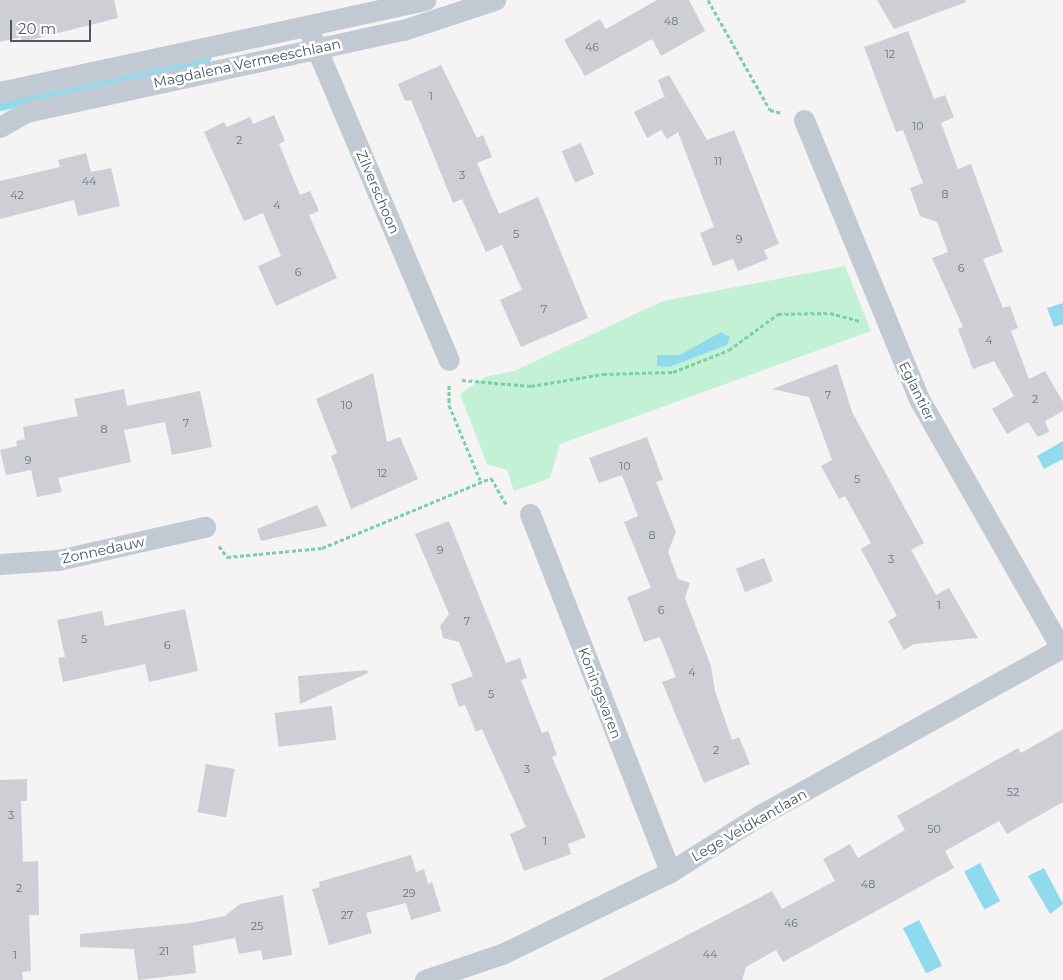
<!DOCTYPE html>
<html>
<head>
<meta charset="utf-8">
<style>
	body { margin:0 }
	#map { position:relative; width:1063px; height:980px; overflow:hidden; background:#f5f3f3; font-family:Montserrat,sans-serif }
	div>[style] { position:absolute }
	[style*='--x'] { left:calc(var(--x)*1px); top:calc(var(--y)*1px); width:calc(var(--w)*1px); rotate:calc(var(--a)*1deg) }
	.green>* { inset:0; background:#c3f1d5 }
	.water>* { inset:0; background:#90daee; transform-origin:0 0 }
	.stream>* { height:9px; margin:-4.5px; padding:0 4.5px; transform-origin:4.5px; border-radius:4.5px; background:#90daee }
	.building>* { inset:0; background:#cdcfd5; transform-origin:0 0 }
	.path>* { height:3px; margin-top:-1.5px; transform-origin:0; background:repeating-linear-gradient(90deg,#7ad0a6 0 4px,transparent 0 6.5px) }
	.street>* { height:21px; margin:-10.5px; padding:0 10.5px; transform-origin:10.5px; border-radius:10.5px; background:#c1cad2 }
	span { translate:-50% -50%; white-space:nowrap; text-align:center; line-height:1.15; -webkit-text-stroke:5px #fff; paint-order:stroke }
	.number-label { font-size:11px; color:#6b747e }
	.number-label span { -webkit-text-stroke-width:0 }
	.street-label { font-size:14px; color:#4a5661 }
	.scale { position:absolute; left:10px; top:20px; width:81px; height:22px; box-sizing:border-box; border:2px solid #4a5661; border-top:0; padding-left:6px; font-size:15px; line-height:18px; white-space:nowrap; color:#4a5661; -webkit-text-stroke:4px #fff; paint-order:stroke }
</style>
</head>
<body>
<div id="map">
	<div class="green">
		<div style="clip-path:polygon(845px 266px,871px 331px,560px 444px,550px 478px,514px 491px,507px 470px,487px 464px,460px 394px,485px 377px,514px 371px,663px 301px)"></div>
	</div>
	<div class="water">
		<div style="clip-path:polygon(1063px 303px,1063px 324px,1054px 327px,1047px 308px)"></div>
		<div style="clip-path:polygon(721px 332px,730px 337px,727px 345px,669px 367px,657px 366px,657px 355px,680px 355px)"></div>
		<div style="clip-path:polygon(1063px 441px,1063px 459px,1044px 469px,1037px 456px)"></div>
		<div style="left:980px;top:863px;width:43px;height:18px;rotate:62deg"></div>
		<div style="clip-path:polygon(1044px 868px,1063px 904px,1050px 914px,1028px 876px)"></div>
		<div style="left:919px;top:920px;width:51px;height:18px;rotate:63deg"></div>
	</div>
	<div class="stream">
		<div style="--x:0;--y:106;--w:212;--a:-13.1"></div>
	</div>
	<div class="building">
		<div style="clip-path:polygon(0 0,114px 0,118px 18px,22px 42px,21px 37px,0 42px)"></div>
		<div style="clip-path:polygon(657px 0,689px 0,705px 31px,661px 56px,652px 39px,585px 76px,564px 40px,600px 19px,606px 29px)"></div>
		<div style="clip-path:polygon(877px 0,966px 0,966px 2px,894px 29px)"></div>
		<div style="clip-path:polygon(908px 31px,934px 99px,945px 95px,954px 117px,941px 123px,958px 169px,971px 164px,1003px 252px,983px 259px,1003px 308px,1010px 306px,1018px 328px,1011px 331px,1029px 379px,1045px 371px,1063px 402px,1063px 411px,1045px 421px,1049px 432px,1038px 437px,1028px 422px,1007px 434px,992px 409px,1014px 396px,994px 361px,973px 369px,958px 329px,963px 327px,932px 258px,948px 252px,937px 222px,920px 216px,910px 188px,923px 183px,903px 130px,896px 132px,864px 47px)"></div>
		<div style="clip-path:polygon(441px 65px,477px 138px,483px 135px,492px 157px,477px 163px,499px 214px,538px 197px,588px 318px,521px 347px,500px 300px,522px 290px,502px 245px,486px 252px,462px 199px,453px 203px,411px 100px,405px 101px,398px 84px)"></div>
		<div style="clip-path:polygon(669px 75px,707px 140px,734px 130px,779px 244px,764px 250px,768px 259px,738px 271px,733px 259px,713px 266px,700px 233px,714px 227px,678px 132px,667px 139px,661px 130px,647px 138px,634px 112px,664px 97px,666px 101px,658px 80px)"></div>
		<div style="clip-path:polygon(274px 115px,285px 141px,279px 144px,300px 195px,310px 191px,319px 211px,309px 215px,337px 278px,276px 306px,258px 266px,281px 256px,263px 213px,244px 221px,204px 132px,224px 122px,227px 127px,250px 117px,253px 124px)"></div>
		<div style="left:581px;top:143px;width:34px;height:21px;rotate:67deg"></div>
		<div style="clip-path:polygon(86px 153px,91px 172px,111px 168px,120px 206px,78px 216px,74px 200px,0 219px,0 181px,60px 167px,58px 160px)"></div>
		<div style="clip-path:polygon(837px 364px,852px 412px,924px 543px,911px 550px,936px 595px,949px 588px,978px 638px,914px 644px,904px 650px,888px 621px,897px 616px,861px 549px,871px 543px,845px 496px,839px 499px,821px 466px,832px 460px,809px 397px,772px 389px)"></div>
		<div style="clip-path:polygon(373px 373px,387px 442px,400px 437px,418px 479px,351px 509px,331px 456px,337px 453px,316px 399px)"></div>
		<div style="clip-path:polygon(124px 389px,127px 406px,200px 391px,212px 447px,172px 455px,165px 422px,124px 430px,131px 462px,58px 478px,62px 492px,37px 497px,31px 470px,6px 475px,0 450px,17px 446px,16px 441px,25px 439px,23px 427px,78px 416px,74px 399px)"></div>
		<div style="clip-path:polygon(647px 437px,663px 480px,656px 482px,676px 532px,668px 552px,678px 579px,690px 583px,685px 598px,711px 666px,715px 691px,732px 740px,739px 737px,750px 764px,704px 783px,662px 682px,676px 677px,660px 637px,644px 642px,627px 597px,651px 588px,624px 522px,638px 516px,622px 475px,599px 483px,589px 458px)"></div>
		<div style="clip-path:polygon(317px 505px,327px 526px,261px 541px,257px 529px)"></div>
		<div style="clip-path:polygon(449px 521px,506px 663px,520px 658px,527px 678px,521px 680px,542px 733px,548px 731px,557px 755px,552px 757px,586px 837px,568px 844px,571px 854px,524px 871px,510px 834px,526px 827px,482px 729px,476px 732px,465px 705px,459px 707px,451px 684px,473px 676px,459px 642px,443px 638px,440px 626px,449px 614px,415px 534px)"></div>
		<div style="left:764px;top:558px;width:25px;height:30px;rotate:69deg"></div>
		<div style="clip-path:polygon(185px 609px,198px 671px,149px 682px,145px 664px,63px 682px,58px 658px,65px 657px,57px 620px,102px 611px,105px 626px)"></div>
		<div style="clip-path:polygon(367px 670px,368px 673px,300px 704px,298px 676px)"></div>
		<div style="left:332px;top:706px;width:34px;height:58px;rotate:83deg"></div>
		<div style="clip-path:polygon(1063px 729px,1063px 802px,1007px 834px,999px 821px,945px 851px,954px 868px,858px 921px,783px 962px,776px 950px,746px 967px,742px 980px,601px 980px,772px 891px,782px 909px,835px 881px,823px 859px,850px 844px,858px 858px,905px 830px,897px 816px,1018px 748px,1021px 753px)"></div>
		<div style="left:206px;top:764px;width:29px;height:49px;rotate:10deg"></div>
		<div style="clip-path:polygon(27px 779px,27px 801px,21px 801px,23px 862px,38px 861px,39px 915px,29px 915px,31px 971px,22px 972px,23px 980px,0 980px,0 780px)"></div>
		<div style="clip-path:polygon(411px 855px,416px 872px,424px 869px,428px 884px,432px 882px,441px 911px,411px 920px,406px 903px,366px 913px,372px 933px,329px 945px,312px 889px,320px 887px,319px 882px)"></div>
		<div style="clip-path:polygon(283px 895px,292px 955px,263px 960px,261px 950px,239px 954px,235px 938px,193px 946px,196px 973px,138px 980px,134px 949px,80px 947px,80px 934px,190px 923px,225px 916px,240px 904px)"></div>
	</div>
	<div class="path">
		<div style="--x:708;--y:0;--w:126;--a:60.6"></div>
		<div style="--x:770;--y:110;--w:12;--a:14"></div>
		<div style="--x:462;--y:380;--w:69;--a:5"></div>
		<div style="--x:531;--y:386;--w:73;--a:-9.5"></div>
		<div style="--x:603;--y:374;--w:70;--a:-1.6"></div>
		<div style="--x:673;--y:372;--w:60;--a:-21.4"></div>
		<div style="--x:729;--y:350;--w:61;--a:-36.3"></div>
		<div style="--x:778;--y:314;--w:52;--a:-1.1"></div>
		<div style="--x:830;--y:313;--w:31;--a:15"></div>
		<div style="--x:449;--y:385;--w:20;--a:90"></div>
		<div style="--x:449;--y:405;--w:81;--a:67.5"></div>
		<div style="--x:219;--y:546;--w:14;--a:54"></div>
		<div style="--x:227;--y:557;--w:95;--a:-5.4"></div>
		<div style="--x:322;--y:548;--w:183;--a:-22.5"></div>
		<div style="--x:491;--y:478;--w:32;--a:60"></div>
	</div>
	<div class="street">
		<div style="--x:310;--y:33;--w:355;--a:67"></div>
		<div style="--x:0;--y:92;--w:435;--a:-12.2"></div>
		<div style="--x:804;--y:120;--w:302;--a:67.6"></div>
		<div style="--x:919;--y:399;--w:287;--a:60.3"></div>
		<div style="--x:0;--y:127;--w:30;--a:-30"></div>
		<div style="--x:26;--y:112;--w:386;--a:-12.3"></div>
		<div style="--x:403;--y:30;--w:97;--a:-18.1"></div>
		<div style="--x:530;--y:514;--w:384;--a:68.6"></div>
		<div style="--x:0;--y:564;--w:58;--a:-3.9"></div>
		<div style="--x:58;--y:560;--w:151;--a:-12.7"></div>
		<div style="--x:425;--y:980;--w:81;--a:-18.7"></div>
		<div style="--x:502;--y:954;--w:187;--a:-26"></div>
		<div style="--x:670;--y:872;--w:107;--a:-32.3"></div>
		<div style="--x:760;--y:815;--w:346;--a:-29"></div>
	</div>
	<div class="number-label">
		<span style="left:671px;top:21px">48</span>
		<span style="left:592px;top:47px">46</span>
		<span style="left:890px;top:54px">12</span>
		<span style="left:431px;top:96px">1</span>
		<span style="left:918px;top:126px">10</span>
		<span style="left:239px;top:140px">2</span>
		<span style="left:718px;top:161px">11</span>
		<span style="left:462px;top:175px">3</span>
		<span style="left:89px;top:181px">44</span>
		<span style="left:945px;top:194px">8</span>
		<span style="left:17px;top:195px">42</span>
		<span style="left:277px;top:205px">4</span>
		<span style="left:516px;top:234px">5</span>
		<span style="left:739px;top:239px">9</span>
		<span style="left:961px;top:268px">6</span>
		<span style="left:298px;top:272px">6</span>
		<span style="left:544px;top:309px">7</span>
		<span style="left:989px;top:340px">4</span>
		<span style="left:828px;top:395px">7</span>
		<span style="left:1035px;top:399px">2</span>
		<span style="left:347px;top:405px">10</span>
		<span style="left:186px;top:423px">7</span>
		<span style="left:104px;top:429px">8</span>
		<span style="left:28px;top:460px">9</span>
		<span style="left:625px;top:466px">10</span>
		<span style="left:382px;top:473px">12</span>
		<span style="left:857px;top:479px">5</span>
		<span style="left:652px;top:535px">8</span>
		<span style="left:440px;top:550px">9</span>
		<span style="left:891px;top:559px">3</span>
		<span style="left:939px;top:605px">1</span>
		<span style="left:661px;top:610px">6</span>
		<span style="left:467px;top:621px">7</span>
		<span style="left:84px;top:639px">5</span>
		<span style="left:167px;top:645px">6</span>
		<span style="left:692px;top:672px">4</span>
		<span style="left:491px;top:694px">5</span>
		<span style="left:716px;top:750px">2</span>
		<span style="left:527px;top:769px">3</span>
		<span style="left:1013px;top:792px">52</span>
		<span style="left:11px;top:815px">3</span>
		<span style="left:934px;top:829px">50</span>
		<span style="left:545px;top:841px">1</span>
		<span style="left:868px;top:884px">48</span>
		<span style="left:19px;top:888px">2</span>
		<span style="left:409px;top:893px">29</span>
		<span style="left:347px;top:915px">27</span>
		<span style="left:791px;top:923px">46</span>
		<span style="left:257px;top:926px">25</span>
		<span style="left:164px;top:951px">21</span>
		<span style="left:710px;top:954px">44</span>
		<span style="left:15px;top:955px">1</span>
	</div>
	<div class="street-label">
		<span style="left:247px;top:63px;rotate:-12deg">Magdalena Vermeeschlaan</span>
		<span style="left:378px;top:192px;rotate:67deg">Zilverschoon</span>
		<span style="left:917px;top:391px;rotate:64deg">Eglantier</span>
		<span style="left:103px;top:550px;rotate:-12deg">Zonnedauw</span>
		<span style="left:600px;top:693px;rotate:69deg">Koningsvaren</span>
		<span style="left:749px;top:825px;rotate:-30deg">Lege Veldkantlaan</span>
	</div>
	<div class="scale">20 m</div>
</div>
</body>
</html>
